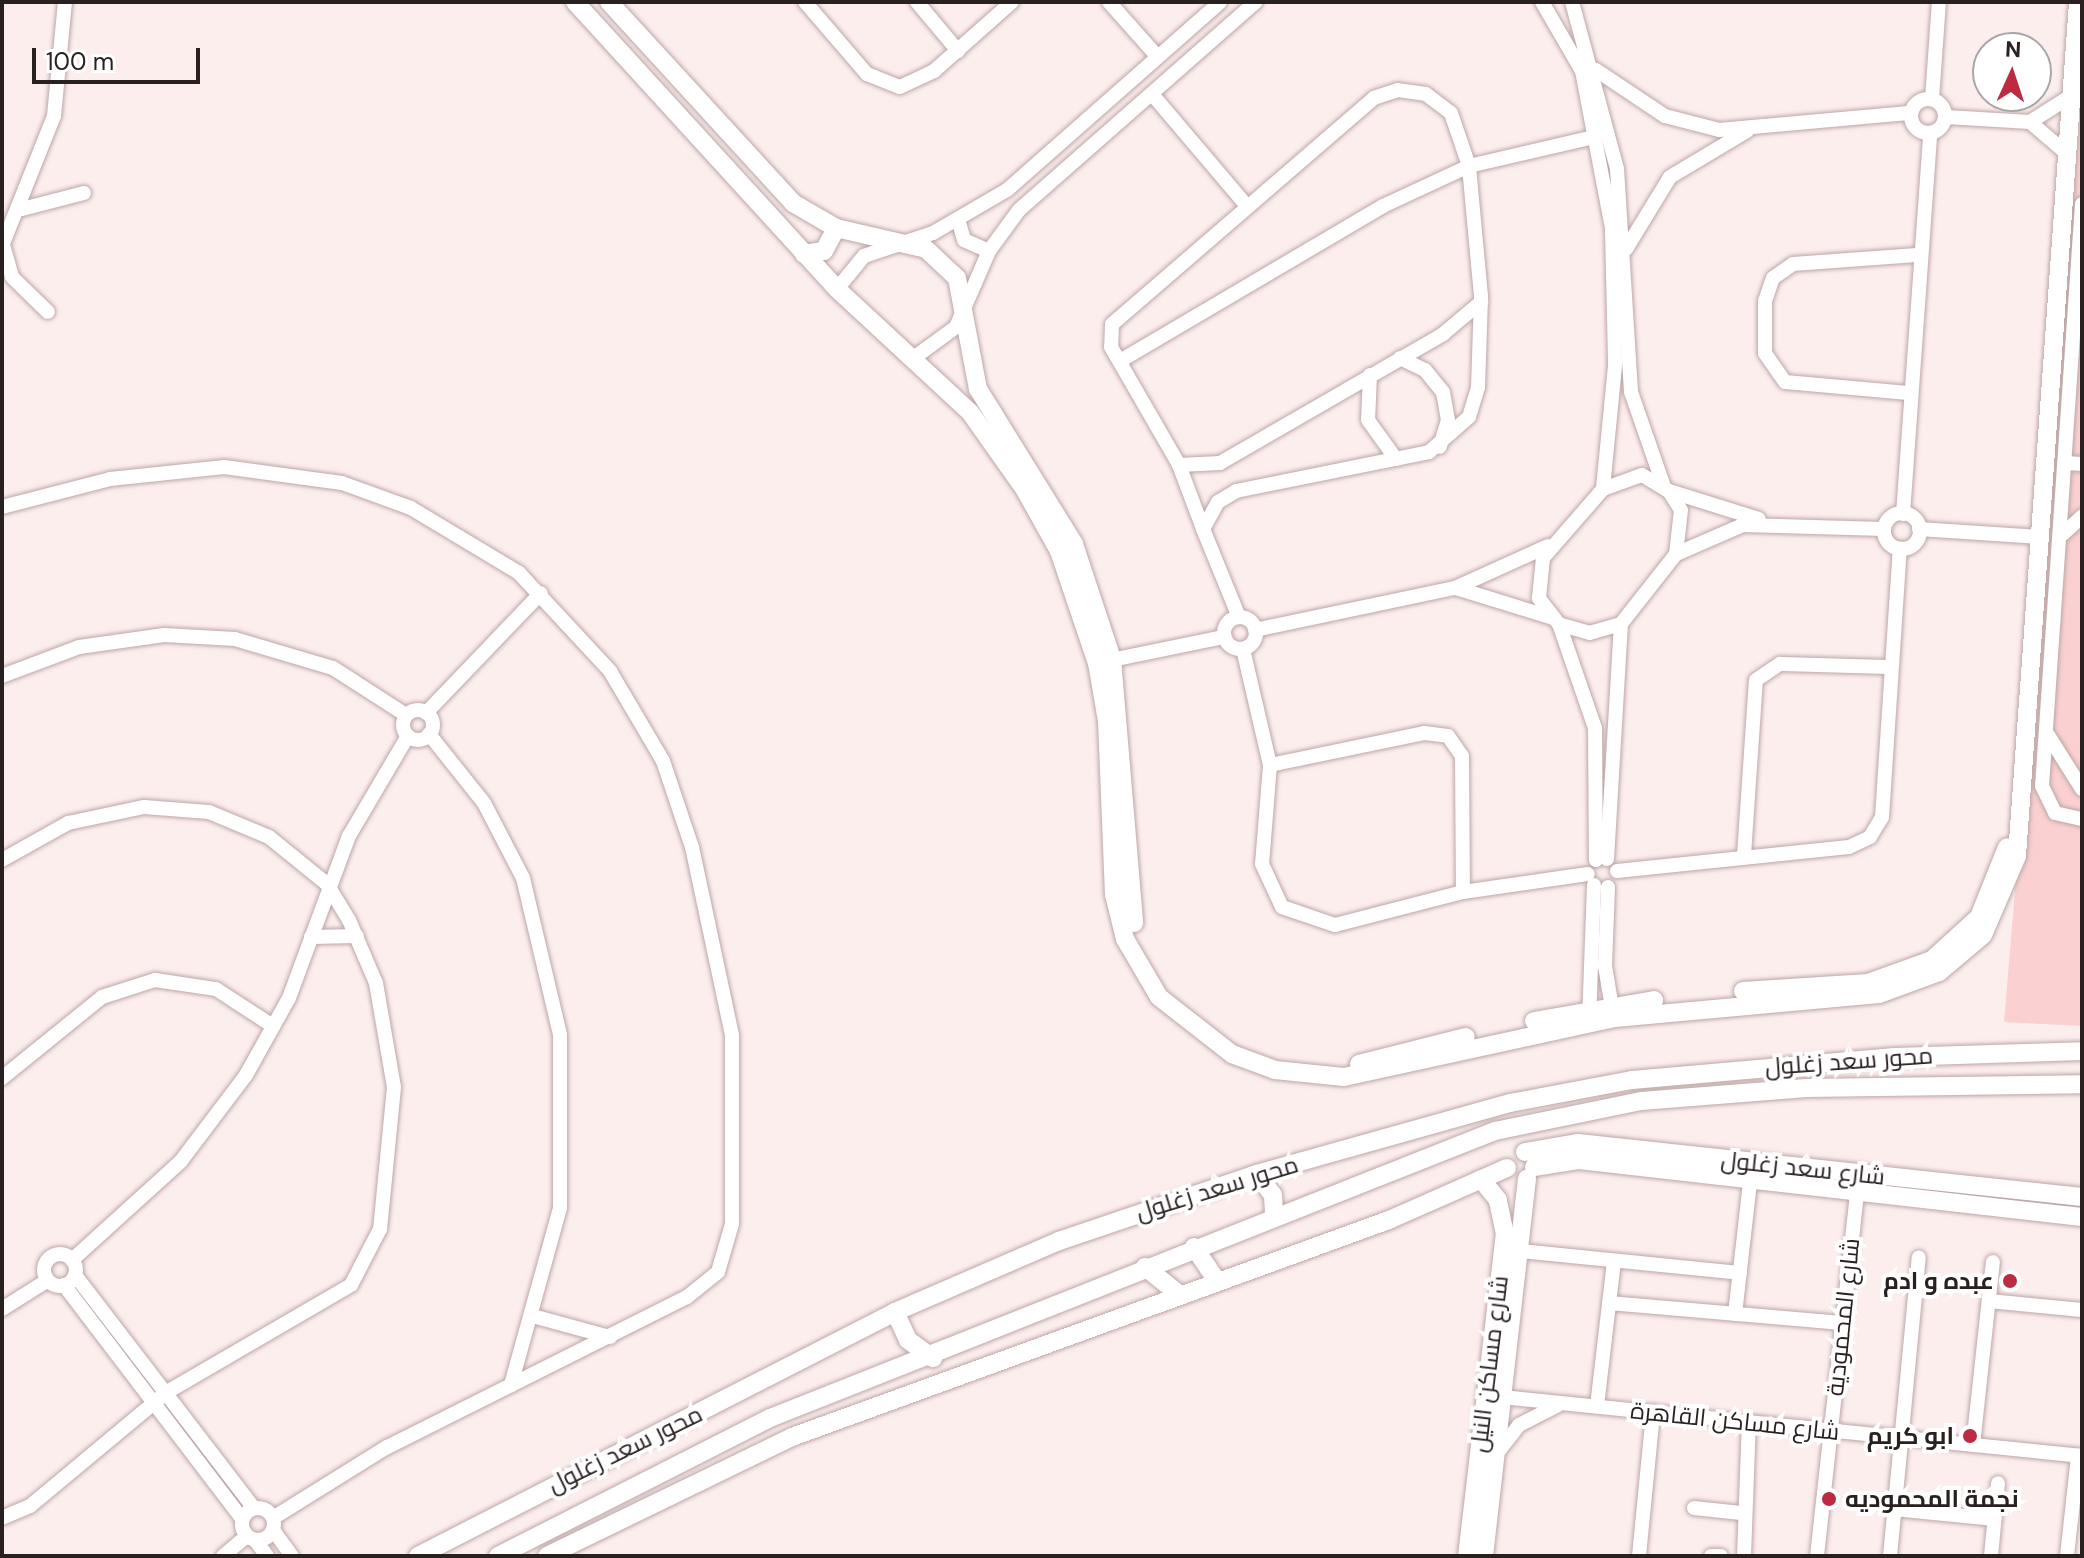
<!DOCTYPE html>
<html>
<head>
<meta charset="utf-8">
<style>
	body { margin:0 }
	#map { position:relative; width:2084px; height:1558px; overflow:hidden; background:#fdeeee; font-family:"DM Sans",Cairo,sans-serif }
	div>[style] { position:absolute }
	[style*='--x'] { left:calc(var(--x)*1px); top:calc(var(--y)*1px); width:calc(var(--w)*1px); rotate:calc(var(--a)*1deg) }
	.green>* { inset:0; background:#fbd0d1 }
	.roads { filter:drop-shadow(0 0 2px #bda6a6) drop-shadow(0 0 2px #bda6a6) }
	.street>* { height:14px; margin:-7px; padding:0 7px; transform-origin:7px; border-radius:7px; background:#fff }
	.street>.ring { margin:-7px; padding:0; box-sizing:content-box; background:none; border:14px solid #fff; border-radius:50% }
	.secondary>* { height:18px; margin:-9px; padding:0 9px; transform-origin:9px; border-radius:9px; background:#fff }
	.dots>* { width:22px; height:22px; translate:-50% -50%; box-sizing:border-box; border:4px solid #fff; border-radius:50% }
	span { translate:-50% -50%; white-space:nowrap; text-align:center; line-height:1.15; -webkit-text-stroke:8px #fff; paint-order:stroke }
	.street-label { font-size:24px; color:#292020 }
	.poi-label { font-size:24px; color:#292020; font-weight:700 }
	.right { translate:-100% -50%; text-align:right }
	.left { translate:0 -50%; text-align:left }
	.frame { position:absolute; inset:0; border:4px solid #292020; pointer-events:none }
	.north { position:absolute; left:1972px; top:32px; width:80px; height:80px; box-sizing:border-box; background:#fff; border:2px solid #a9a6a6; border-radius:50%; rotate:3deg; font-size:22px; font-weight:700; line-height:32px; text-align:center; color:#292020 }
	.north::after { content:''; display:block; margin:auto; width:28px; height:36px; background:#bc2b42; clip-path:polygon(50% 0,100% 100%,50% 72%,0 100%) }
	.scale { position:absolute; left:32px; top:48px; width:168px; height:36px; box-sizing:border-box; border:4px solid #292020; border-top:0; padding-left:10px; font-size:24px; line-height:28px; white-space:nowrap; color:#292020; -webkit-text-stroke:6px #fff; paint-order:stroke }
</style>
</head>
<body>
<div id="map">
	<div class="green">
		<div style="clip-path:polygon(2082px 93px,2082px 1026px,2004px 1022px)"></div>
	</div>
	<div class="roads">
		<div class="street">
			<div style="--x:805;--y:2;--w:95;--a:49.3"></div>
			<div style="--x:867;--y:74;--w:35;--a:22"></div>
			<div style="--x:900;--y:87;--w:38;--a:-25"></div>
			<div style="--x:934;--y:71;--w:104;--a:-41.5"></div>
			<div style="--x:917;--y:2;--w:64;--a:50.1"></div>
			<div style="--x:1109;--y:2;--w:72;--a:48.4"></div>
			<div style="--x:1542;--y:2;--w:80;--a:59.9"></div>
			<div style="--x:1582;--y:71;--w:161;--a:79.2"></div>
			<div style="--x:1612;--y:229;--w:137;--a:88.7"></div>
			<div style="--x:1615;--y:366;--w:124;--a:95.6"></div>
			<div style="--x:1572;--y:2;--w:173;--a:74.9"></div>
			<div style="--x:1617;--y:169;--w:223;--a:86.4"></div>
			<div style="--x:1631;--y:392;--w:101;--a:70.8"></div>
			<div style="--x:1596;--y:70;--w:83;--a:33.7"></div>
			<div style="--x:1665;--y:116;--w:56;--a:14.5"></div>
			<div style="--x:1719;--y:130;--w:193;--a:-5.1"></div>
			<div style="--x:1152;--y:94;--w:145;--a:49.7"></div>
			<div class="ring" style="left:1911px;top:99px;width:20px;height:20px"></div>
			<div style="--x:1932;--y:99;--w:97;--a:-85.9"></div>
			<div style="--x:1946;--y:117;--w:84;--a:3.4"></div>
			<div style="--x:2030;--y:122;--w:46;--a:40.6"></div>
			<div style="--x:2030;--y:122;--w:49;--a:-32.4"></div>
			<div style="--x:2082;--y:204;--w:583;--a:93.93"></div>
			<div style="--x:2042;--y:786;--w:30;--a:64"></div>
			<div style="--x:2055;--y:813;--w:28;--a:13"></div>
			<div style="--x:22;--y:209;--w:64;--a:-14.5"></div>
			<div style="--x:958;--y:219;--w:22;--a:74"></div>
			<div style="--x:964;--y:240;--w:27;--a:24"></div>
			<div style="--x:3;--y:245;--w:33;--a:74"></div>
			<div style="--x:12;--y:277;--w:50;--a:44.2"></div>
			<div style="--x:2;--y:246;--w:140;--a:-68.2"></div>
			<div style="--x:54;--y:116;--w:115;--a:-84.5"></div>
			<div style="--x:1626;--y:249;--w:84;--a:-58.6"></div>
			<div style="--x:1670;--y:177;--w:90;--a:-30.9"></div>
			<div style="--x:837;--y:289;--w:43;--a:-50.7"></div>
			<div style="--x:864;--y:256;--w:73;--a:-18.4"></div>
			<div style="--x:933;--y:233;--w:86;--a:-30.2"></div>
			<div style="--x:1007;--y:190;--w:284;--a:-41.4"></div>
			<div style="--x:915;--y:357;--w:51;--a:-36.2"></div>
			<div style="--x:956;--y:327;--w:83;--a:-66.5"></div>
			<div style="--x:989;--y:251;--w:51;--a:-53.8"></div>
			<div style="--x:1019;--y:210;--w:315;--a:-41.3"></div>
			<div style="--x:1400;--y:358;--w:28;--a:26"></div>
			<div style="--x:1425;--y:370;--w:28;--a:51"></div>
			<div style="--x:1443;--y:392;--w:28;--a:80"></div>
			<div style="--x:1448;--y:420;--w:28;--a:107"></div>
			<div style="--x:1120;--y:361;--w:305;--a:-30.5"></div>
			<div style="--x:1383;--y:206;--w:95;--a:-24.9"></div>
			<div style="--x:1469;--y:166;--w:132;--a:-13.1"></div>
			<div style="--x:1370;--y:375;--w:45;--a:92.5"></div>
			<div style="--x:1368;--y:420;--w:48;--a:54.3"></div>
			<div style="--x:1908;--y:393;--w:123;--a:-174.9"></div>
			<div style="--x:1785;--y:382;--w:35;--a:-125"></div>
			<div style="--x:1765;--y:353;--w:52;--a:-90"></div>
			<div style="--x:1765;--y:301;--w:24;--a:-71"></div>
			<div style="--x:1773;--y:278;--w:24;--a:-35"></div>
			<div style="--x:1793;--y:264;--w:124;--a:-4.2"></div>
			<div style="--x:2065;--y:463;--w:17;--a:3"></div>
			<div style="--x:1179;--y:465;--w:41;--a:-2.8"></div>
			<div style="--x:1220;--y:463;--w:258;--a:-30"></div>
			<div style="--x:1443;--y:334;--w:50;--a:-40.1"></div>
			<div style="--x:1642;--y:475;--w:31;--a:31"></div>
			<div style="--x:1669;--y:491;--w:22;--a:58"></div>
			<div style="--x:1681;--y:510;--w:44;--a:96.5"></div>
			<div style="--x:1676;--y:554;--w:89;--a:128.2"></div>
			<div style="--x:1621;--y:624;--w:32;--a:164"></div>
			<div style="--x:1590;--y:633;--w:32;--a:-164"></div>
			<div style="--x:1559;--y:624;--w:33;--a:-128"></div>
			<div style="--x:1539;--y:598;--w:40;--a:-84.3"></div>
			<div style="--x:1543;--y:558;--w:91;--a:-49"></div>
			<div style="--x:1603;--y:489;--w:41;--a:-19.7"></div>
			<div style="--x:1669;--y:491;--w:94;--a:17.3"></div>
			<div style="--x:2;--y:507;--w:112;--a:-14.5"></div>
			<div style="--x:110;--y:479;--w:115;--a:-6"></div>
			<div style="--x:224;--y:467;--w:119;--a:7.7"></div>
			<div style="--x:342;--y:483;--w:73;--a:19.9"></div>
			<div style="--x:411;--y:508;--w:126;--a:31"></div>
			<div style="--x:519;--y:573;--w:134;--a:47.1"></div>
			<div style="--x:610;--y:671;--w:104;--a:59.5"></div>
			<div style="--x:663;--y:761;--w:91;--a:71.4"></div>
			<div style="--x:692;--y:847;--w:192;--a:78"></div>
			<div style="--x:732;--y:1035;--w:189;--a:90"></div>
			<div style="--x:732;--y:1224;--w:50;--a:106.3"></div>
			<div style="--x:718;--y:1272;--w:40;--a:141"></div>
			<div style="--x:687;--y:1297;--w:335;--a:153.4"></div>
			<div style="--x:387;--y:1447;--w:134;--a:148.1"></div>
			<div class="ring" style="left:1884px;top:513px;width:22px;height:22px"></div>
			<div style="--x:1903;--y:514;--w:382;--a:-85.9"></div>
			<div style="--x:1203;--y:529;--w:31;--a:-61"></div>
			<div style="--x:1218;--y:502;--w:21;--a:-31"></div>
			<div style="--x:1236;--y:491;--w:197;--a:-11.4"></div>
			<div style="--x:1429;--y:452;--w:53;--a:-41.2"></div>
			<div style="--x:1469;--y:417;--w:30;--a:-73"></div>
			<div style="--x:1478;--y:388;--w:92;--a:-88.1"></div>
			<div style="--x:1481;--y:296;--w:131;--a:-95.3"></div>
			<div style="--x:1469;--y:166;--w:56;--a:-108.8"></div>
			<div style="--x:1451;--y:113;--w:31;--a:-143"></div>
			<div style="--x:1426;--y:94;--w:28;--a:-172"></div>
			<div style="--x:1398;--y:90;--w:25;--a:162"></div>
			<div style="--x:1374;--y:98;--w:346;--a:139.2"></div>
			<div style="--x:1112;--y:324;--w:23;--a:92"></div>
			<div style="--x:1111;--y:347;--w:136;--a:60"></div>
			<div style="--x:1179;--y:465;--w:68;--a:69.4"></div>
			<div style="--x:1203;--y:529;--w:95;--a:67.8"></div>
			<div style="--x:1919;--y:529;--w:121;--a:3.8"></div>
			<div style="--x:2063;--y:534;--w:26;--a:-43"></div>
			<div style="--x:1676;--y:554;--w:73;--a:-23.4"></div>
			<div style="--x:1743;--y:525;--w:141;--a:1.6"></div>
			<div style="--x:1456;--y:588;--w:102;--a:17.2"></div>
			<div class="ring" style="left:1224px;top:617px;width:18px;height:18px"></div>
			<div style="--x:1559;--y:624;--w:110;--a:70.9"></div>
			<div style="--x:1595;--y:728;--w:132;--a:89.6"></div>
			<div style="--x:1255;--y:630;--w:204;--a:-11.9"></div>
			<div style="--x:1455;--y:588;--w:102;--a:-24.3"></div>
			<div style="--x:1243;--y:649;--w:119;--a:76.9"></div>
			<div style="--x:1270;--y:765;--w:99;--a:94.6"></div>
			<div style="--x:1262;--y:864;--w:47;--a:65.1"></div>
			<div style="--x:1282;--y:907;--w:56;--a:18.8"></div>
			<div style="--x:1335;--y:925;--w:132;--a:-14.5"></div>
			<div style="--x:1463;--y:892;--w:126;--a:-8.2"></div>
			<div style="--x:1102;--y:662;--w:125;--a:-11.6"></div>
			<div style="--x:2;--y:676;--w:82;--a:-20.6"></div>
			<div style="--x:79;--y:647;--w:86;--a:-8"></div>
			<div style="--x:164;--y:635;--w:71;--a:3.2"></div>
			<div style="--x:235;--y:639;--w:102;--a:16.5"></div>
			<div style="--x:333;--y:668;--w:87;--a:32.8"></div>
			<div class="ring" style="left:403px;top:710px;width:16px;height:16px"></div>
			<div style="--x:426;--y:713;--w:166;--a:-46.2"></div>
			<div style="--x:429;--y:734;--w:88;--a:51.4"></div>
			<div style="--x:484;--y:803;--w:85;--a:62.5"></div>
			<div style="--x:523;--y:878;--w:161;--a:76.7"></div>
			<div style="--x:560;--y:1035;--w:173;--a:90"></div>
			<div style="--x:560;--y:1208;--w:184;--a:105.5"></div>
			<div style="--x:2048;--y:735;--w:64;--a:57.8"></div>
			<div style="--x:1270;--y:765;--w:157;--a:-11.7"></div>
			<div style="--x:1424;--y:733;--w:24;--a:7"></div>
			<div style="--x:1448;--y:736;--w:24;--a:55"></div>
			<div style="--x:1462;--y:756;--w:136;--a:89.6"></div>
			<div style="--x:1744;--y:855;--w:175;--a:-86.1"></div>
			<div style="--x:1756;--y:680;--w:29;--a:-34"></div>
			<div style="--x:1780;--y:664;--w:110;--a:1.6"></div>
			<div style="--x:1607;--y:859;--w:235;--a:-86.6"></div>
			<div style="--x:2;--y:860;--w:76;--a:-29.3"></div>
			<div style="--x:68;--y:823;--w:78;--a:-11.9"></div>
			<div style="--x:144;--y:807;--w:65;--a:4.4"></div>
			<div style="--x:209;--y:812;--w:65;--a:22.6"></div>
			<div style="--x:269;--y:837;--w:75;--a:39"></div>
			<div style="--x:327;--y:884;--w:42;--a:58.6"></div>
			<div style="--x:349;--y:920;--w:69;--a:66.8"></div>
			<div style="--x:376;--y:983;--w:106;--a:80.2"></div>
			<div style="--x:394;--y:1087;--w:143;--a:95.6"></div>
			<div style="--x:380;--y:1229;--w:63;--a:117.4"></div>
			<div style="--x:351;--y:1285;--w:213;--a:149.8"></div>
			<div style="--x:167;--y:1392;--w:178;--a:140.2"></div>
			<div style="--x:30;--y:1506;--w:30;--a:157"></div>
			<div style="--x:1617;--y:871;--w:233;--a:-5.9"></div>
			<div style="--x:1849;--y:847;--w:23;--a:-25"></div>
			<div style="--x:1870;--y:837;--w:23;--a:-59"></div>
			<div style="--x:1882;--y:817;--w:269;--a:-86.2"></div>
			<div style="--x:1608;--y:887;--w:79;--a:92.2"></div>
			<div style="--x:1605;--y:966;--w:49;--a:80.5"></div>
			<div style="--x:311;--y:937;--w:46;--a:-1.2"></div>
			<div style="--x:1589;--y:1021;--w:136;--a:-87.9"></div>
			<div style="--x:2;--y:1078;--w:129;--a:-39"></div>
			<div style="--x:102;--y:997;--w:56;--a:-17.8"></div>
			<div style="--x:155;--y:980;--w:62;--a:8.4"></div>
			<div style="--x:216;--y:989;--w:68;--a:33"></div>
			<div style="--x:1520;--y:1251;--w:221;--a:5.7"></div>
			<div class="ring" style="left:44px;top:1254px;width:18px;height:18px"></div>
			<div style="--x:72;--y:1260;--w:147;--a:-42.2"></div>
			<div style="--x:181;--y:1161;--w:108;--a:-52.9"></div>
			<div style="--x:246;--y:1075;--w:88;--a:-60.8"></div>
			<div style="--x:289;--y:998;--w:173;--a:-69.7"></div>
			<div style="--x:349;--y:836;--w:116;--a:-59.5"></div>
			<div style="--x:75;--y:1275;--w:294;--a:52.5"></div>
			<div style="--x:64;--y:1285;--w:294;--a:52.7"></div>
			<div style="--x:1989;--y:1301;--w:93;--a:5.5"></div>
			<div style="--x:1609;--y:1303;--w:234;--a:4.9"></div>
			<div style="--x:2;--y:1309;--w:54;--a:-32.2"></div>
			<div style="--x:1735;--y:1314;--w:132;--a:-83.5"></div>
			<div style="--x:533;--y:1316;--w:80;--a:15.3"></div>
			<div style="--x:1492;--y:1396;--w:593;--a:5.81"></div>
			<div style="--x:1597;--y:1406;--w:146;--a:-83.3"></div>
			<div style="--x:1973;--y:1445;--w:184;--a:-83.8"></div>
			<div style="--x:1498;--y:1452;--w:34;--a:-52"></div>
			<div style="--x:1519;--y:1425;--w:44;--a:-27.1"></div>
			<div class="ring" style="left:242px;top:1508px;width:18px;height:18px"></div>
			<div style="--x:1694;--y:1508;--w:47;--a:6.1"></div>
			<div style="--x:1894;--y:1509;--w:101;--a:5.7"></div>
			<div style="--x:273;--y:1530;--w:32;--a:54"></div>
			<div style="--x:255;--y:1540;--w:20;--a:53"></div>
			<div style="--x:223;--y:1556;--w:31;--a:-40"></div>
			<div style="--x:1639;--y:1556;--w:145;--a:-84.4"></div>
			<div style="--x:1711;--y:1556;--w:10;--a:0"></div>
			<div style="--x:1744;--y:1556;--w:134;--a:-87.9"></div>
			<div style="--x:1817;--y:1556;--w:376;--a:-83.7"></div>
			<div style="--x:1890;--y:1556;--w:300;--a:-84.5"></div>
			<div style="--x:1991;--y:1556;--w:73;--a:-84.5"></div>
			<div style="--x:2067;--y:1556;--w:101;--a:-83.7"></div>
		</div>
		<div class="secondary">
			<div style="--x:575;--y:2;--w:389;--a:47.6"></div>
			<div style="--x:837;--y:289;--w:181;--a:42.8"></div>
			<div style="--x:970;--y:412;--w:95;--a:54.8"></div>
			<div style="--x:1025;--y:490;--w:70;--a:60.9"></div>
			<div style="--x:1059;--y:551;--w:118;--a:71.3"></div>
			<div style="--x:1097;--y:663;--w:59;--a:80.2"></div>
			<div style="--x:1107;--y:721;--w:173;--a:87.7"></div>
			<div style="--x:1114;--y:894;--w:46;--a:76.3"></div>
			<div style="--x:1125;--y:939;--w:67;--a:59.6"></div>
			<div style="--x:1159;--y:997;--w:93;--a:38"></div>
			<div style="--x:1232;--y:1054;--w:46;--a:20.4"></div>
			<div style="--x:1275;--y:1070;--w:69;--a:5.8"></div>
			<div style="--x:1344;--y:1077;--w:277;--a:-12.3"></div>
			<div style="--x:1615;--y:1018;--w:265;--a:-5.2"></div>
			<div style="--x:1879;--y:994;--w:64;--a:-20.1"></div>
			<div style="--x:1939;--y:972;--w:57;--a:-40.1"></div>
			<div style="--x:1983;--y:935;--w:86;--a:-66.7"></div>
			<div style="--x:2017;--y:856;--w:856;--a:-85.91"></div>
			<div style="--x:609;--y:2;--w:273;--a:47.5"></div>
			<div style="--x:793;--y:203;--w:50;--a:30.2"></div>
			<div style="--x:836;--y:228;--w:92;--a:13.1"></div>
			<div style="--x:926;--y:249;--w:42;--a:43.1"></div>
			<div style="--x:957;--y:278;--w:113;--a:79.3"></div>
			<div style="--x:978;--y:389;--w:182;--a:58.2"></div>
			<div style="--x:1074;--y:544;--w:121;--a:71.7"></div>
			<div style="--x:1112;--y:659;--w:265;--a:85.2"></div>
			<div style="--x:804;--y:254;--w:20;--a:-9"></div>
			<div style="--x:824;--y:251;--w:26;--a:-62"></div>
			<div style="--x:1743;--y:991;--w:125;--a:-3.7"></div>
			<div style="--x:1868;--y:983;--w:68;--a:-19.8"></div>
			<div style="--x:1932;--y:960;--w:64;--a:-42.5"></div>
			<div style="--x:1979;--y:917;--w:75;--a:-68.2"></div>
			<div style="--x:1534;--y:1021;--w:122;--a:-9.9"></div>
			<div style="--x:1359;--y:1064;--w:110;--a:-14.2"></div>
			<div style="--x:1525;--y:1152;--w:54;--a:-9.6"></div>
			<div style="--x:1578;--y:1143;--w:507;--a:6.12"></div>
			<div style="--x:1534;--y:1167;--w:46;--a:-8.8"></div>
			<div style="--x:1579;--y:1160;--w:506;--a:6.47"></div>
			<div style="--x:1257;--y:1174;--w:26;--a:53"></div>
			<div style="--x:1273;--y:1195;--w:20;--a:87"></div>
			<div style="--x:1194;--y:1247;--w:41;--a:55.9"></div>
			<div style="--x:1145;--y:1267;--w:45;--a:38.7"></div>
			<div style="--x:895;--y:1312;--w:31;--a:65"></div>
			<div style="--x:908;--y:1340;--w:31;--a:36"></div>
			<div style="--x:418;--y:1556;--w:536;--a:-27.09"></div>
			<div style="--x:895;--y:1312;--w:179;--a:-23.4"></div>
			<div style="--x:1059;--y:1241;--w:209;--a:-18.7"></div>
			<div style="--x:1257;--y:1174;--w:263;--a:-15.7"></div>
			<div style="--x:1510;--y:1103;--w:124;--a:-10.7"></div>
			<div style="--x:1632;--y:1080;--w:264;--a:-5"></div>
			<div style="--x:1895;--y:1057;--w:187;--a:-1.8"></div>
			<div style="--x:498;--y:1556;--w:305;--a:-26.9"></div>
			<div style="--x:770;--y:1418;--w:780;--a:-21.6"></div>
			<div style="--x:1495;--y:1131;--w:149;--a:-11.6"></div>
			<div style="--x:1641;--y:1101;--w:166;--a:-4.5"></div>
			<div style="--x:1806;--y:1088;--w:276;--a:-0.8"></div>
			<div style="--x:547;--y:1556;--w:272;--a:-25.9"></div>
			<div style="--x:792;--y:1437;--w:635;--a:-19.98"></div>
			<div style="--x:1389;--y:1220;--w:129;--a:-23.8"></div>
			<div style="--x:1467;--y:1556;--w:324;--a:-83.3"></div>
			<div style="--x:1505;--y:1234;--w:35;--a:-102"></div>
			<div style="--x:1498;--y:1200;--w:27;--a:-129"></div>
			<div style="--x:1484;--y:1556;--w:380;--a:-83.5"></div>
		</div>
	</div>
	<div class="dots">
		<div style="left:2010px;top:1281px;background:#bc2b42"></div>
		<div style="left:1970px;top:1436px;background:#bc2b42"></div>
		<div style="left:1829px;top:1499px;background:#bc2b42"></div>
	</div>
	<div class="street-label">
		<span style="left:1849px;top:1061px;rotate:-4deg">محور سعد زغلول</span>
		<span style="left:1803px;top:1168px;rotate:6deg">شارع سعد زغلول</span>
		<span style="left:1217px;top:1188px;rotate:-17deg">محور سعد زغلول</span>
		<span style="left:1843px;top:1317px;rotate:-84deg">شارع المحمودية</span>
		<span style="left:1489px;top:1364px;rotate:-83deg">شارع مساكن النيل</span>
		<span style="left:1735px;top:1421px;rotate:6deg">شارع مساكن القاهرة</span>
		<span style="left:625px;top:1449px;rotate:-26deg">محور سعد زغلول</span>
	</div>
	<div class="poi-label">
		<span class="right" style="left:1994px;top:1281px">عبده و ادم</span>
		<span class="right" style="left:1954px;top:1436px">ابو كريم</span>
		<span class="left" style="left:1845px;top:1499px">نجمة المحموديه</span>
	</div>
	<div class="frame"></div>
	<div class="north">N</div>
	<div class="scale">100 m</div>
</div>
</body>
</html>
